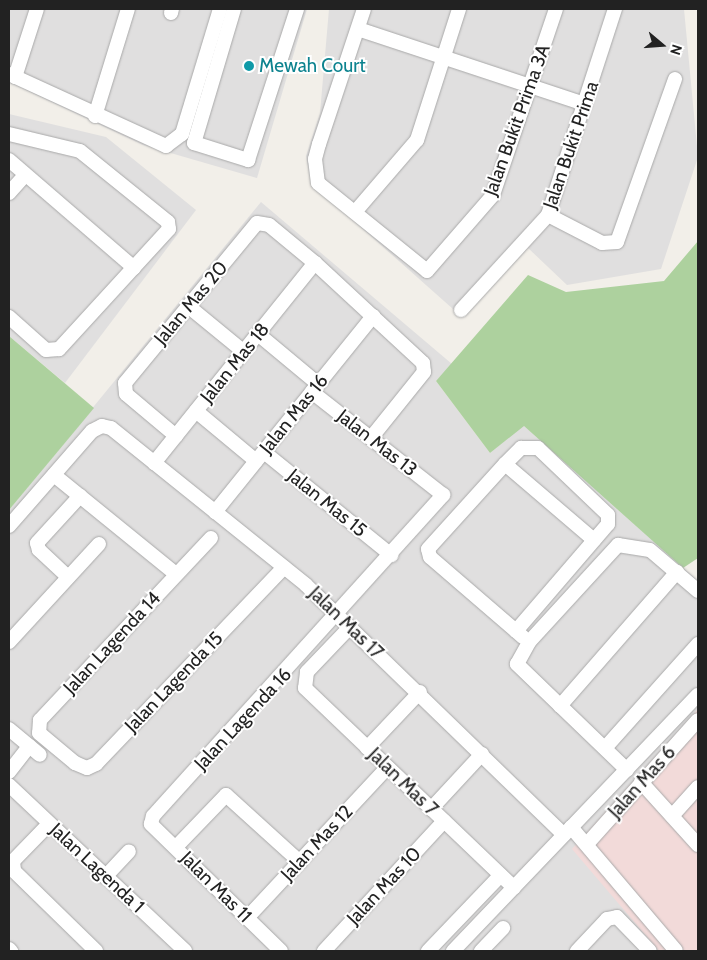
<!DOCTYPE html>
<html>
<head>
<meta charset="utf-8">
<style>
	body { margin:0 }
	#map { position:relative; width:707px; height:960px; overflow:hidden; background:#f2efe9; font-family:Cabin,sans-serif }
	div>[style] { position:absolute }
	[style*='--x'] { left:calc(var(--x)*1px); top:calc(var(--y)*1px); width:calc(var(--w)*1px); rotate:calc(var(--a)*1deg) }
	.residential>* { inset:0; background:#e0dfdf }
	.commercial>* { inset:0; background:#f2dad9 }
	.forest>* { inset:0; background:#add19e }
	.roads { filter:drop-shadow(0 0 1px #a9a9a9) drop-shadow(0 0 1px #a9a9a9) }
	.minor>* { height:14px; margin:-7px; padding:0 7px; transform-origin:7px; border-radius:7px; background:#fff }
	.dots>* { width:14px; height:14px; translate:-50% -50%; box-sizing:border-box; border:2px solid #fff; border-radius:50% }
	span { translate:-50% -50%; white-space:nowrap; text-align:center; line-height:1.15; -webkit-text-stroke:4px #fff; paint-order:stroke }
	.culture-label { font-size:19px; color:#0d838f }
	.left { translate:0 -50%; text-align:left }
	.street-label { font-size:19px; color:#222 }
	.frame { position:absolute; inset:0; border:10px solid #222; pointer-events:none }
	.north { position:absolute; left:637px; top:20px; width:50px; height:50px; -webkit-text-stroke:4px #fff; paint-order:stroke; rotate:108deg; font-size:14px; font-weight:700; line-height:20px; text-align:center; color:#222 }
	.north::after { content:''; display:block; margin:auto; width:18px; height:22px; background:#222; clip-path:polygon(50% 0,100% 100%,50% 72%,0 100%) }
</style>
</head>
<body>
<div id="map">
	<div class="residential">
		<div style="clip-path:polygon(9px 9px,307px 9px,257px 178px,143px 145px,9px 82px)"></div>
		<div style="clip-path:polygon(329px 9px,684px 9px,698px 157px,661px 269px,567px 285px,528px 248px,462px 317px,311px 183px,306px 156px,320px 113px)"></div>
		<div style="clip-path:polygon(9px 114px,106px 137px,196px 210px,65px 383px,9px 336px)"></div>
		<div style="clip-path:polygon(261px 202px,452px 364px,436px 381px,490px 453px,523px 425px,698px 581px,698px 951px,9px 951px,9px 510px)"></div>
	</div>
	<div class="commercial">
		<div style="clip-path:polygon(698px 709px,698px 951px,659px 951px,572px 849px)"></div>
	</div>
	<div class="forest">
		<div style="clip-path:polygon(698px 241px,698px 558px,683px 568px,524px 426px,490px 453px,436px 381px,528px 275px,566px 292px,664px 281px)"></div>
		<div style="clip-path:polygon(9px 336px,94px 408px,9px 510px)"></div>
	</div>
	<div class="roads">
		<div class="minor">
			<div style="--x:234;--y:9;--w:140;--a:106.6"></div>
			<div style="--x:194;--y:143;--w:57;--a:17.5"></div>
			<div style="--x:248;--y:160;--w:159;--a:-72"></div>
			<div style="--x:364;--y:9;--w:142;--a:108.4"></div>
			<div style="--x:319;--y:144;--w:16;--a:105"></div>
			<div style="--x:315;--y:159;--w:24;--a:83"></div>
			<div style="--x:318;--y:183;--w:140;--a:38.9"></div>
			<div style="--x:427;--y:271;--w:101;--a:-49"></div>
			<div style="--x:493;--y:195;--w:196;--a:-71.3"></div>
			<div style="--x:171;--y:13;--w:4;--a:-76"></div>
			<div style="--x:358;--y:29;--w:239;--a:18.3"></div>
			<div style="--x:9;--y:74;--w:173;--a:24.6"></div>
			<div style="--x:166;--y:146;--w:20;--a:-37"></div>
			<div style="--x:182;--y:134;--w:131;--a:-73.1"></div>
			<div style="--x:15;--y:77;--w:71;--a:-72.1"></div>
			<div style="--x:95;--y:116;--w:112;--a:-72.9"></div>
			<div style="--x:9;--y:134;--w:73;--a:13.5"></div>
			<div style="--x:80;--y:151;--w:113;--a:38.9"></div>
			<div style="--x:168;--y:222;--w:7;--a:82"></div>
			<div style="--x:169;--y:229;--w:163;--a:132.5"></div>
			<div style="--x:59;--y:349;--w:13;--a:176"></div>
			<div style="--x:46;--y:350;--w:50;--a:-138.3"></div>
			<div style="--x:9;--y:160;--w:165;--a:40.8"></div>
			<div style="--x:9;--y:193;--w:24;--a:-48"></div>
			<div style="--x:355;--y:212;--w:95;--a:-49.3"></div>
			<div style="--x:417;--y:140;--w:138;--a:-72.2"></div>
			<div style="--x:548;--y:215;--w:61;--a:27.4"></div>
			<div style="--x:602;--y:243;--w:15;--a:-4"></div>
			<div style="--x:617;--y:242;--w:173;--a:-70.4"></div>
			<div style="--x:188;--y:306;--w:72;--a:39.4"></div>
			<div style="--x:461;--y:310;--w:129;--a:-47.5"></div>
			<div style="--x:548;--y:215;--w:217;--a:-72"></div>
			<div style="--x:258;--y:334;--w:78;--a:39.8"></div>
			<div style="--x:196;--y:411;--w:78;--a:39.8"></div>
			<div style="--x:176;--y:436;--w:65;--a:-140"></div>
			<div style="--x:126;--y:394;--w:11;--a:-95"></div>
			<div style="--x:125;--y:383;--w:207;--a:-50.5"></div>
			<div style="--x:257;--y:223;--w:12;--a:9"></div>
			<div style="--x:269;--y:225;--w:60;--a:39.6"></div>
			<div style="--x:315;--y:263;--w:147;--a:42.8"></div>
			<div style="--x:423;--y:363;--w:9;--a:84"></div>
			<div style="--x:424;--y:372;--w:85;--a:128.8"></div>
			<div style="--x:264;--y:452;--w:164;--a:39"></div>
			<div style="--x:154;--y:463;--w:257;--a:-51.2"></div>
			<div style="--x:505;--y:464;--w:23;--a:-45"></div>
			<div style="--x:521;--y:448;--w:17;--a:0"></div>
			<div style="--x:538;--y:448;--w:97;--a:43.7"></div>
			<div style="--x:608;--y:515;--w:9;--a:90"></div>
			<div style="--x:608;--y:524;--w:141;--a:130.7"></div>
			<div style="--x:516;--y:631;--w:9;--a:41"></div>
			<div style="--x:54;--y:475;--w:157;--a:39.1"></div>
			<div style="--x:215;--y:512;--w:252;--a:-51.1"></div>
			<div style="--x:9;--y:526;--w:126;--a:-48.9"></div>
			<div style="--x:92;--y:431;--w:11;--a:-27"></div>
			<div style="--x:102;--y:426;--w:9;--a:13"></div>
			<div style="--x:111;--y:428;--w:250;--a:38.8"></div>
			<div style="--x:306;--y:585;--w:359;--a:44.1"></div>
			<div style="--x:211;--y:538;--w:250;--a:133.2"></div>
			<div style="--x:40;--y:720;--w:13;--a:94"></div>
			<div style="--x:39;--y:733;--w:47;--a:39.8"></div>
			<div style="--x:75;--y:763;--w:13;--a:23"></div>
			<div style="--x:87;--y:768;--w:10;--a:-24"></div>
			<div style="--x:96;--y:764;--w:272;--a:-46.3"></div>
			<div style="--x:68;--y:577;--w:40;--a:-137"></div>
			<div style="--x:39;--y:550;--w:7;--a:-106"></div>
			<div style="--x:37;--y:543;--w:64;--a:-47.5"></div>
			<div style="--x:349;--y:628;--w:61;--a:133.7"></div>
			<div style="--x:307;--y:672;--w:16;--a:97"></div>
			<div style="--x:305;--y:688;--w:289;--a:43.7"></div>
			<div style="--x:516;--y:631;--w:113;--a:-139.3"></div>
			<div style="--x:430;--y:557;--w:8;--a:-104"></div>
			<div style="--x:428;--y:549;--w:115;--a:-47.8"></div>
			<div style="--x:505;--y:464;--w:117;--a:40.5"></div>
			<div style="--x:9;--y:642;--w:133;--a:-47.4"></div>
			<div style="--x:560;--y:706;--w:178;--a:-48.9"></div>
			<div style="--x:9;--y:729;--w:40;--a:40"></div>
			<div style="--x:367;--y:748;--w:77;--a:-46.6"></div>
			<div style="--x:605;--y:748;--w:140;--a:-48.2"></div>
			<div style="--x:627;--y:770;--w:153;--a:-136.1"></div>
			<div style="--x:517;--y:664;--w:25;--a:-61"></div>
			<div style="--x:529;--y:642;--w:132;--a:-47.5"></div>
			<div style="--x:618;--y:545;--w:32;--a:9"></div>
			<div style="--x:650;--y:550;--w:63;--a:40.5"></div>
			<div style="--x:9;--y:772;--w:33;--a:-52"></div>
			<div style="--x:641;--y:782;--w:85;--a:47.9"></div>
			<div style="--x:9;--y:785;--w:242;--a:43.3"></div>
			<div style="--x:431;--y:809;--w:75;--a:-47.2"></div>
			<div style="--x:672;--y:816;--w:39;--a:-48"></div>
			<div style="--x:49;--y:824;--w:52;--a:134.2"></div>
			<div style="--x:13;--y:861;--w:10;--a:84"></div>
			<div style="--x:14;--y:871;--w:115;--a:44.3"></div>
			<div style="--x:571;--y:827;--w:162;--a:49.7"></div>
			<div style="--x:587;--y:844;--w:166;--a:-48.2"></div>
			<div style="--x:176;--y:847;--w:72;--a:-46.1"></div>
			<div style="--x:226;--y:795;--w:100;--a:42.2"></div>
			<div style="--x:105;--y:877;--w:35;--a:-47"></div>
			<div style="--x:247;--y:918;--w:205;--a:-47"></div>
			<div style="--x:9;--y:949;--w:3;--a:45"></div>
			<div style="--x:281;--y:951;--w:182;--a:-135.7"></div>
			<div style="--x:151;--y:824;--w:8;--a:-76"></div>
			<div style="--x:153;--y:816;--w:433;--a:-47.9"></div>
			<div style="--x:443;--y:495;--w:167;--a:-141.8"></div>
			<div style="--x:324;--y:951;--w:177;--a:-47.3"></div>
			<div style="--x:428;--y:951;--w:105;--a:-46.2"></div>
			<div style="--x:453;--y:951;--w:354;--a:-46.3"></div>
			<div style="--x:481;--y:951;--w:32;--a:-46"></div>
			<div style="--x:577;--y:951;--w:44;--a:-46.8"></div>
			<div style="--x:607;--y:919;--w:10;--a:-11"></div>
			<div style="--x:617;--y:917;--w:47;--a:45.9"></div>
		</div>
	</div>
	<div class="dots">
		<div style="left:249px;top:66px;background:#0f9aa8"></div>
	</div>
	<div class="culture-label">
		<span class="left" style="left:259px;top:66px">Mewah Court</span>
	</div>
	<div class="street-label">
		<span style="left:517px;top:120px;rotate:-70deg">Jalan Bukit Prima 3A</span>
		<span style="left:571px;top:145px;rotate:-71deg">Jalan Bukit Prima</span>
		<span style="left:191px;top:303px;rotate:-50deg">Jalan Mas 20</span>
		<span style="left:235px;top:363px;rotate:-51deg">Jalan Mas 18</span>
		<span style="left:294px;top:414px;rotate:-51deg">Jalan Mas 16</span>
		<span style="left:377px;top:443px;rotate:38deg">Jalan Mas 13</span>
		<span style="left:327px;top:503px;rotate:39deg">Jalan Mas 15</span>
		<span style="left:346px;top:623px;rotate:44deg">Jalan Mas 17</span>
		<span style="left:112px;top:643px;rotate:-47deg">Jalan Lagenda 14</span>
		<span style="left:174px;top:682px;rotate:-46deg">Jalan Lagenda 15</span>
		<span style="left:243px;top:719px;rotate:-47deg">Jalan Lagenda 16</span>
		<span style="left:403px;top:782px;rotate:44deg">Jalan Mas 7</span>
		<span style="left:642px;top:782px;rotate:-48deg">Jalan Mas 6</span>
		<span style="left:317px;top:843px;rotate:-47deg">Jalan Mas 12</span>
		<span style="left:97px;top:868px;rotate:43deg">Jalan Lagenda 1</span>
		<span style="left:384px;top:886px;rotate:-47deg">Jalan Mas 10</span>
		<span style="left:216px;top:887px;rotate:45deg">Jalan Mas 11</span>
	</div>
	<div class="frame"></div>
	<div class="north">N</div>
</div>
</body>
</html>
